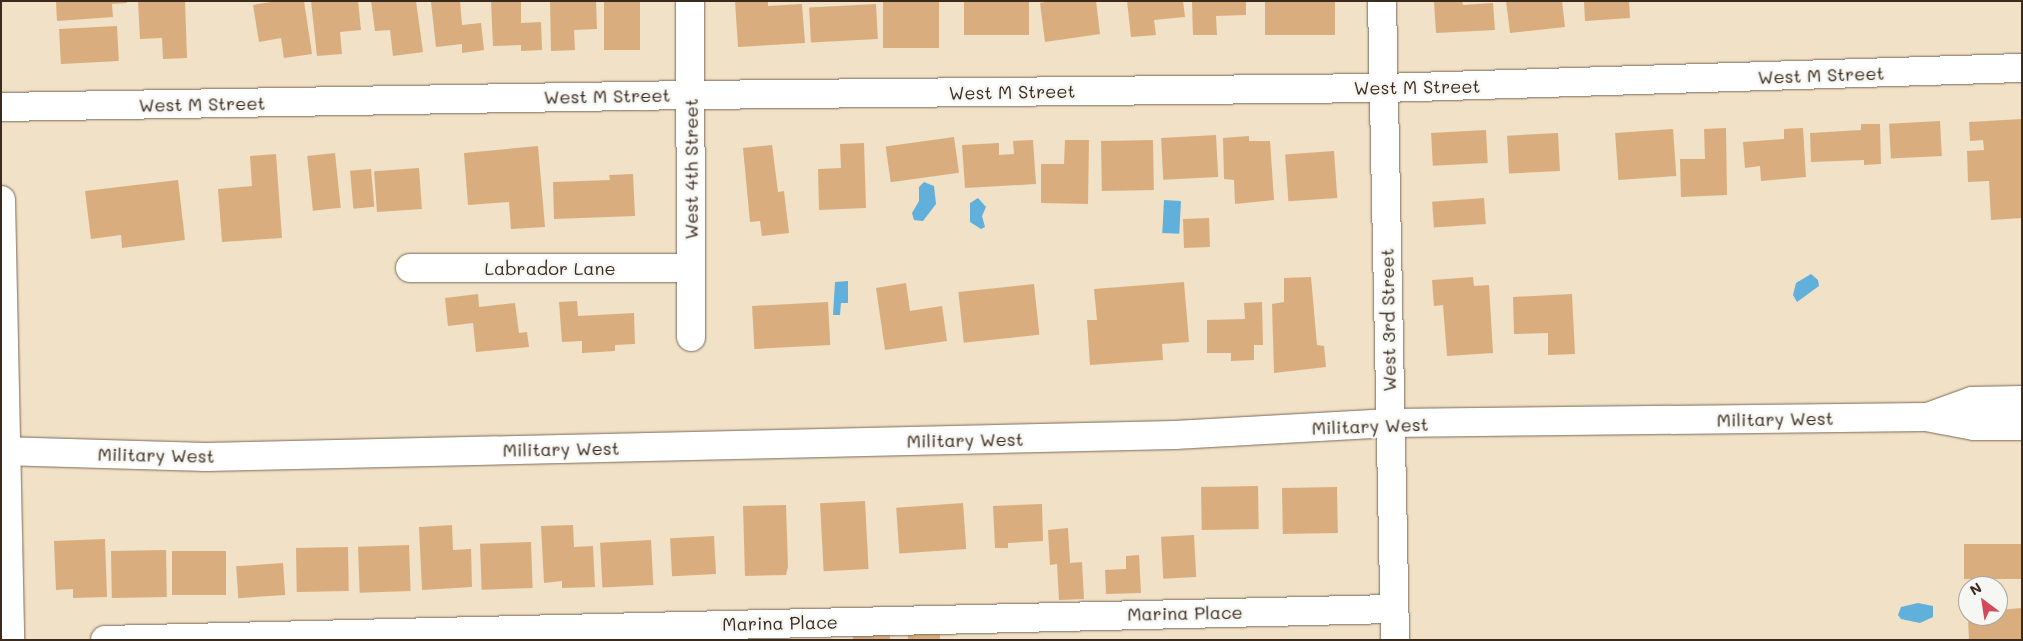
<!DOCTYPE html>
<html>
<head>
<meta charset="utf-8">
<style>
	body { margin:0 }
	#map { position:relative; width:2023px; height:641px; overflow:hidden; background:#f1e1c6; font-family:Mali,sans-serif }
	div>[style] { position:absolute }
	[style*='--x'] { left:calc(var(--x)*1px); top:calc(var(--y)*1px); width:calc(var(--w)*1px); rotate:calc(var(--a)*1deg) }
	.water>* { inset:0; background:#61afdb; transform-origin:0 0 }
	.building>* { inset:0; background:#daad7e; transform-origin:0 0 }
	.roads { filter:drop-shadow(0 0 1px #7b6a59) drop-shadow(0 0 1px #7b6a59) }
	.minor>* { height:28px; margin:-14px; padding:0 14px; transform-origin:14px; border-radius:14px; background:#fff }
	.major>* { height:28px; margin:-14px; padding:0 14px; transform-origin:14px; border-radius:14px; background:#fff }
	span { translate:-50% -50%; white-space:nowrap; text-align:center; line-height:1.15; -webkit-text-stroke:5px #f6f6f2; paint-order:stroke }
	.street-label { font-size:18px; color:#3b2a1e }
	.frame { position:absolute; inset:0; border:2px solid #3b2a1e; pointer-events:none }
	.north { position:absolute; left:1958px; top:576px; width:50px; height:50px; box-sizing:border-box; background:#f6f6f2; border:1px solid #aba49d; border-radius:50%; rotate:329deg; font-size:14px; font-weight:700; line-height:20px; text-align:center; color:#3b2a1e }
	.north::after { content:''; display:block; margin:auto; width:18px; height:22px; background:#d1495b; clip-path:polygon(50% 0,100% 100%,50% 72%,0 100%) }
</style>
</head>
<body>
<div id="map">
	<div class="water">
		<div style="clip-path:polygon(924px 182px,934px 186px,936px 204px,923px 221px,914px 220px,912px 213px,919px 201px,919px 187px)"></div>
		<div style="clip-path:polygon(978px 198px,986px 207px,982px 216px,985px 227px,981px 229px,970px 222px,970px 203px)"></div>
		<div style="left:1164px;top:200px;width:17px;height:33px;rotate:3deg"></div>
		<div style="clip-path:polygon(1811px 274px,1818px 280px,1819px 286px,1797px 302px,1793px 295px,1796px 283px)"></div>
		<div style="clip-path:polygon(848px 281px,848px 303px,841px 303px,840px 315px,833px 315px,835px 282px)"></div>
		<div style="clip-path:polygon(1918px 603px,1933px 606px,1933px 617px,1920px 623px,1901px 619px,1898px 615px,1901px 607px)"></div>
	</div>
	<div class="building">
		<div style="clip-path:polygon(56px 1px,127px 1px,127px 3px,112px 4px,113px 17px,57px 21px)"></div>
		<div style="clip-path:polygon(138px 1px,185px 1px,187px 58px,163px 59px,162px 38px,140px 39px)"></div>
		<div style="clip-path:polygon(277px 1px,304px 1px,312px 54px,284px 58px,281px 38px,259px 42px,253px 5px)"></div>
		<div style="clip-path:polygon(311px 1px,358px 1px,361px 30px,340px 32px,342px 54px,317px 56px)"></div>
		<div style="clip-path:polygon(371px 1px,416px 1px,423px 52px,393px 56px,390px 30px,375px 31px)"></div>
		<div style="clip-path:polygon(460px 1px,462px 25px,481px 23px,484px 50px,462px 53px,462px 44px,436px 47px,431px 2px)"></div>
		<div style="clip-path:polygon(491px 1px,521px 1px,521px 23px,541px 22px,542px 50px,521px 51px,521px 45px,493px 46px)"></div>
		<div style="clip-path:polygon(550px 1px,596px 1px,597px 29px,574px 30px,575px 50px,551px 51px)"></div>
		<div style="left:604px;top:1px;width:36px;height:49px"></div>
		<div style="clip-path:polygon(735px 1px,768px 1px,768px 6px,802px 4px,805px 43px,738px 47px)"></div>
		<div style="left:883px;top:1px;width:56px;height:47px"></div>
		<div style="left:1029px;top:1px;width:34px;height:65px;rotate:90deg"></div>
		<div style="clip-path:polygon(1050px 1px,1096px 1px,1100px 34px,1045px 42px,1040px 3px)"></div>
		<div style="clip-path:polygon(1127px 1px,1183px 1px,1185px 17px,1154px 20px,1156px 35px,1131px 37px)"></div>
		<div style="clip-path:polygon(1192px 1px,1246px 1px,1246px 15px,1216px 16px,1217px 35px,1193px 35px)"></div>
		<div style="left:1265px;top:1px;width:70px;height:34px"></div>
		<div style="clip-path:polygon(1434px 1px,1462px 1px,1463px 5px,1493px 3px,1495px 30px,1436px 33px)"></div>
		<div style="clip-path:polygon(1506px 1px,1562px 1px,1565px 27px,1510px 33px)"></div>
		<div style="clip-path:polygon(1584px 1px,1629px 1px,1630px 18px,1585px 21px)"></div>
		<div style="left:876px;top:4px;width:35px;height:67px;rotate:87deg"></div>
		<div style="left:117px;top:26px;width:35px;height:58px;rotate:87deg"></div>
		<div style="clip-path:polygon(2022px 119px,2022px 218px,1991px 220px,1989px 181px,1968px 182px,1967px 151px,1984px 150px,1983px 140px,1970px 141px,1969px 122px)"></div>
		<div style="left:1940px;top:121px;width:35px;height:51px;rotate:87deg"></div>
		<div style="clip-path:polygon(1861px 124px,1880px 124px,1881px 164px,1864px 165px,1864px 160px,1811px 162px,1810px 133px,1861px 130px)"></div>
		<div style="clip-path:polygon(1726px 128px,1727px 195px,1681px 197px,1680px 159px,1705px 159px,1704px 129px)"></div>
		<div style="clip-path:polygon(1803px 128px,1806px 177px,1761px 181px,1760px 166px,1745px 168px,1743px 142px,1784px 139px,1784px 129px)"></div>
		<div style="left:1673px;top:129px;width:47px;height:58px;rotate:86deg"></div>
		<div style="left:1486px;top:130px;width:33px;height:55px;rotate:87deg"></div>
		<div style="left:1558px;top:133px;width:38px;height:51px;rotate:87deg"></div>
		<div style="left:1216px;top:135px;width:42px;height:55px;rotate:87deg"></div>
		<div style="clip-path:polygon(1249px 136px,1249px 141px,1270px 141px,1274px 200px,1235px 204px,1234px 180px,1224px 179px,1223px 138px)"></div>
		<div style="left:954px;top:137px;width:36px;height:69px;rotate:82deg"></div>
		<div style="clip-path:polygon(1033px 140px,1036px 184px,965px 188px,962px 145px,999px 143px,999px 155px,1014px 154px,1013px 141px)"></div>
		<div style="clip-path:polygon(1065px 140px,1089px 140px,1088px 204px,1041px 203px,1041px 164px,1064px 164px)"></div>
		<div style="left:1153px;top:140px;width:50px;height:52px;rotate:89deg"></div>
		<div style="clip-path:polygon(864px 143px,866px 208px,819px 210px,818px 169px,841px 168px,840px 144px)"></div>
		<div style="clip-path:polygon(772px 145px,778px 192px,784px 191px,789px 233px,762px 236px,760px 221px,750px 222px,743px 148px)"></div>
		<div style="clip-path:polygon(538px 146px,545px 227px,511px 229px,509px 202px,468px 205px,464px 153px)"></div>
		<div style="left:1334px;top:151px;width:47px;height:49px;rotate:86deg"></div>
		<div style="left:335px;top:153px;width:55px;height:28px;rotate:84deg"></div>
		<div style="clip-path:polygon(276px 154px,282px 238px,222px 242px,218px 189px,252px 186px,250px 156px)"></div>
		<div style="left:419px;top:168px;width:41px;height:45px;rotate:86deg"></div>
		<div style="left:371px;top:169px;width:38px;height:21px;rotate:85deg"></div>
		<div style="clip-path:polygon(633px 174px,635px 216px,554px 219px,553px 182px,610px 180px,609px 175px)"></div>
		<div style="clip-path:polygon(178px 180px,185px 240px,122px 248px,121px 235px,91px 239px,85px 191px)"></div>
		<div style="left:1484px;top:198px;width:26px;height:52px;rotate:86deg"></div>
		<div style="left:1209px;top:218px;width:29px;height:26px;rotate:88deg"></div>
		<div style="clip-path:polygon(1311px 277px,1317px 345px,1324px 346px,1326px 367px,1274px 373px,1272px 304px,1284px 302px,1284px 278px)"></div>
		<div style="clip-path:polygon(1473px 277px,1474px 286px,1489px 285px,1493px 353px,1447px 356px,1443px 305px,1434px 306px,1432px 280px)"></div>
		<div style="clip-path:polygon(1184px 282px,1189px 342px,1162px 344px,1163px 360px,1090px 365px,1087px 320px,1097px 320px,1094px 289px)"></div>
		<div style="clip-path:polygon(906px 283px,910px 311px,942px 306px,947px 341px,885px 350px,876px 288px)"></div>
		<div style="left:1034px;top:284px;width:51px;height:76px;rotate:84deg"></div>
		<div style="clip-path:polygon(478px 294px,479px 307px,515px 303px,519px 333px,527px 332px,529px 347px,476px 352px,473px 323px,448px 326px,445px 298px)"></div>
		<div style="clip-path:polygon(1572px 294px,1575px 354px,1548px 355px,1548px 333px,1514px 334px,1513px 297px)"></div>
		<div style="clip-path:polygon(577px 301px,578px 316px,634px 313px,635px 344px,615px 345px,615px 351px,582px 353px,582px 341px,562px 342px,559px 302px)"></div>
		<div style="left:828px;top:302px;width:43px;height:76px;rotate:87deg"></div>
		<div style="clip-path:polygon(1262px 302px,1263px 345px,1254px 345px,1254px 360px,1231px 361px,1231px 353px,1207px 353px,1207px 320px,1245px 319px,1244px 303px)"></div>
		<div style="left:1258px;top:486px;width:43px;height:57px;rotate:89deg"></div>
		<div style="left:1337px;top:487px;width:46px;height:55px;rotate:89deg"></div>
		<div style="left:865px;top:501px;width:68px;height:45px;rotate:87deg"></div>
		<div style="left:963px;top:503px;width:46px;height:67px;rotate:86deg"></div>
		<div style="clip-path:polygon(1042px 504px,1043px 541px,1008px 543px,1008px 548px,995px 548px,993px 506px)"></div>
		<div style="clip-path:polygon(786px 505px,788px 567px,786px 575px,745px 576px,743px 506px)"></div>
		<div style="clip-path:polygon(452px 525px,453px 550px,471px 549px,472px 587px,422px 590px,419px 527px)"></div>
		<div style="clip-path:polygon(573px 525px,574px 547px,593px 546px,595px 587px,562px 588px,562px 581px,544px 583px,541px 526px)"></div>
		<div style="clip-path:polygon(1068px 528px,1070px 563px,1082px 562px,1084px 599px,1059px 600px,1057px 564px,1050px 565px,1048px 530px)"></div>
		<div style="left:1194px;top:535px;width:42px;height:33px;rotate:87deg"></div>
		<div style="left:714px;top:536px;width:38px;height:44px;rotate:87deg"></div>
		<div style="clip-path:polygon(105px 539px,107px 597px,73px 598px,73px 589px,56px 590px,54px 541px)"></div>
		<div style="left:651px;top:540px;width:45px;height:51px;rotate:87deg"></div>
		<div style="left:531px;top:542px;width:46px;height:51px;rotate:88deg"></div>
		<div style="left:2022px;top:544px;width:35px;height:58px;rotate:90deg"></div>
		<div style="left:409px;top:545px;width:46px;height:51px;rotate:88deg"></div>
		<div style="left:348px;top:547px;width:44px;height:52px;rotate:89deg"></div>
		<div style="left:166px;top:550px;width:47px;height:55px;rotate:89deg"></div>
		<div style="left:226px;top:551px;width:44px;height:54px;rotate:90deg"></div>
		<div style="clip-path:polygon(1139px 555px,1141px 593px,1106px 594px,1105px 570px,1126px 569px,1126px 556px)"></div>
		<div style="left:283px;top:563px;width:32px;height:47px;rotate:86deg"></div>
		<div style="clip-path:polygon(2022px 608px,2022px 640px,1969px 640px,1968px 618px,1998px 616px,1998px 610px)"></div>
		<div style="left:940px;top:630px;width:10px;height:32px;rotate:90deg"></div>
		<div style="clip-path:polygon(890px 634px,890px 640px,853px 640px,853px 635px)"></div>
	</div>
	<div class="roads">
		<div class="minor">
			<div style="--x:690;--y:1;--w:336;--a:89.8"></div>
			<div style="--x:1382;--y:1;--w:639;--a:88.83"></div>
			<div style="--x:1;--y:107;--w:690;--a:-1"></div>
			<div style="--x:691;--y:95;--w:693;--a:-0.58"></div>
			<div style="--x:1384;--y:88;--w:638;--a:-1.8"></div>
			<div style="--x:1;--y:200;--w:440;--a:88.8"></div>
			<div style="--x:410;--y:268;--w:281;--a:0"></div>
			<div style="--x:105;--y:640;--w:1289;--a:-1.38"></div>
		</div>
		<div class="major">
			<div style="--x:1928;--y:417;--w:47;--a:-20"></div>
			<div style="--x:1972;--y:401;--w:50;--a:-1.1"></div>
			<div style="--x:1;--y:451;--w:205;--a:1.7"></div>
			<div style="--x:206;--y:457;--w:969;--a:-1.3"></div>
			<div style="--x:1175;--y:435;--w:216;--a:-3.2"></div>
			<div style="--x:1391;--y:423;--w:535;--a:-0.64"></div>
			<div style="--x:1926;--y:417;--w:49;--a:10.6"></div>
			<div style="--x:1974;--y:426;--w:48;--a:0"></div>
		</div>
	</div>
	<div class="street-label">
		<span style="left:1821px;top:75px;rotate:-2deg">West M Street</span>
		<span style="left:1417px;top:87px;rotate:-1deg">West M Street</span>
		<span style="left:1012px;top:92px;rotate:-1deg">West M Street</span>
		<span style="left:607px;top:96px;rotate:-1deg">West M Street</span>
		<span style="left:202px;top:104px;rotate:-1deg">West M Street</span>
		<span style="left:691px;top:169px;rotate:-90deg">West 4th Street</span>
		<span style="left:550px;top:268px">Labrador Lane</span>
		<span style="left:1388px;top:320px;rotate:-91deg">West 3rd Street</span>
		<span style="left:1775px;top:419px;rotate:-1deg">Military West</span>
		<span style="left:1370px;top:426px;rotate:-2deg">Military West</span>
		<span style="left:965px;top:440px;rotate:-1deg">Military West</span>
		<span style="left:561px;top:449px;rotate:-1deg">Military West</span>
		<span style="left:156px;top:455px;rotate:1deg">Military West</span>
		<span style="left:1185px;top:613px;rotate:-1deg">Marina Place</span>
		<span style="left:780px;top:623px;rotate:-1deg">Marina Place</span>
	</div>
	<div class="frame"></div>
	<div class="north">N</div>
</div>
</body>
</html>
